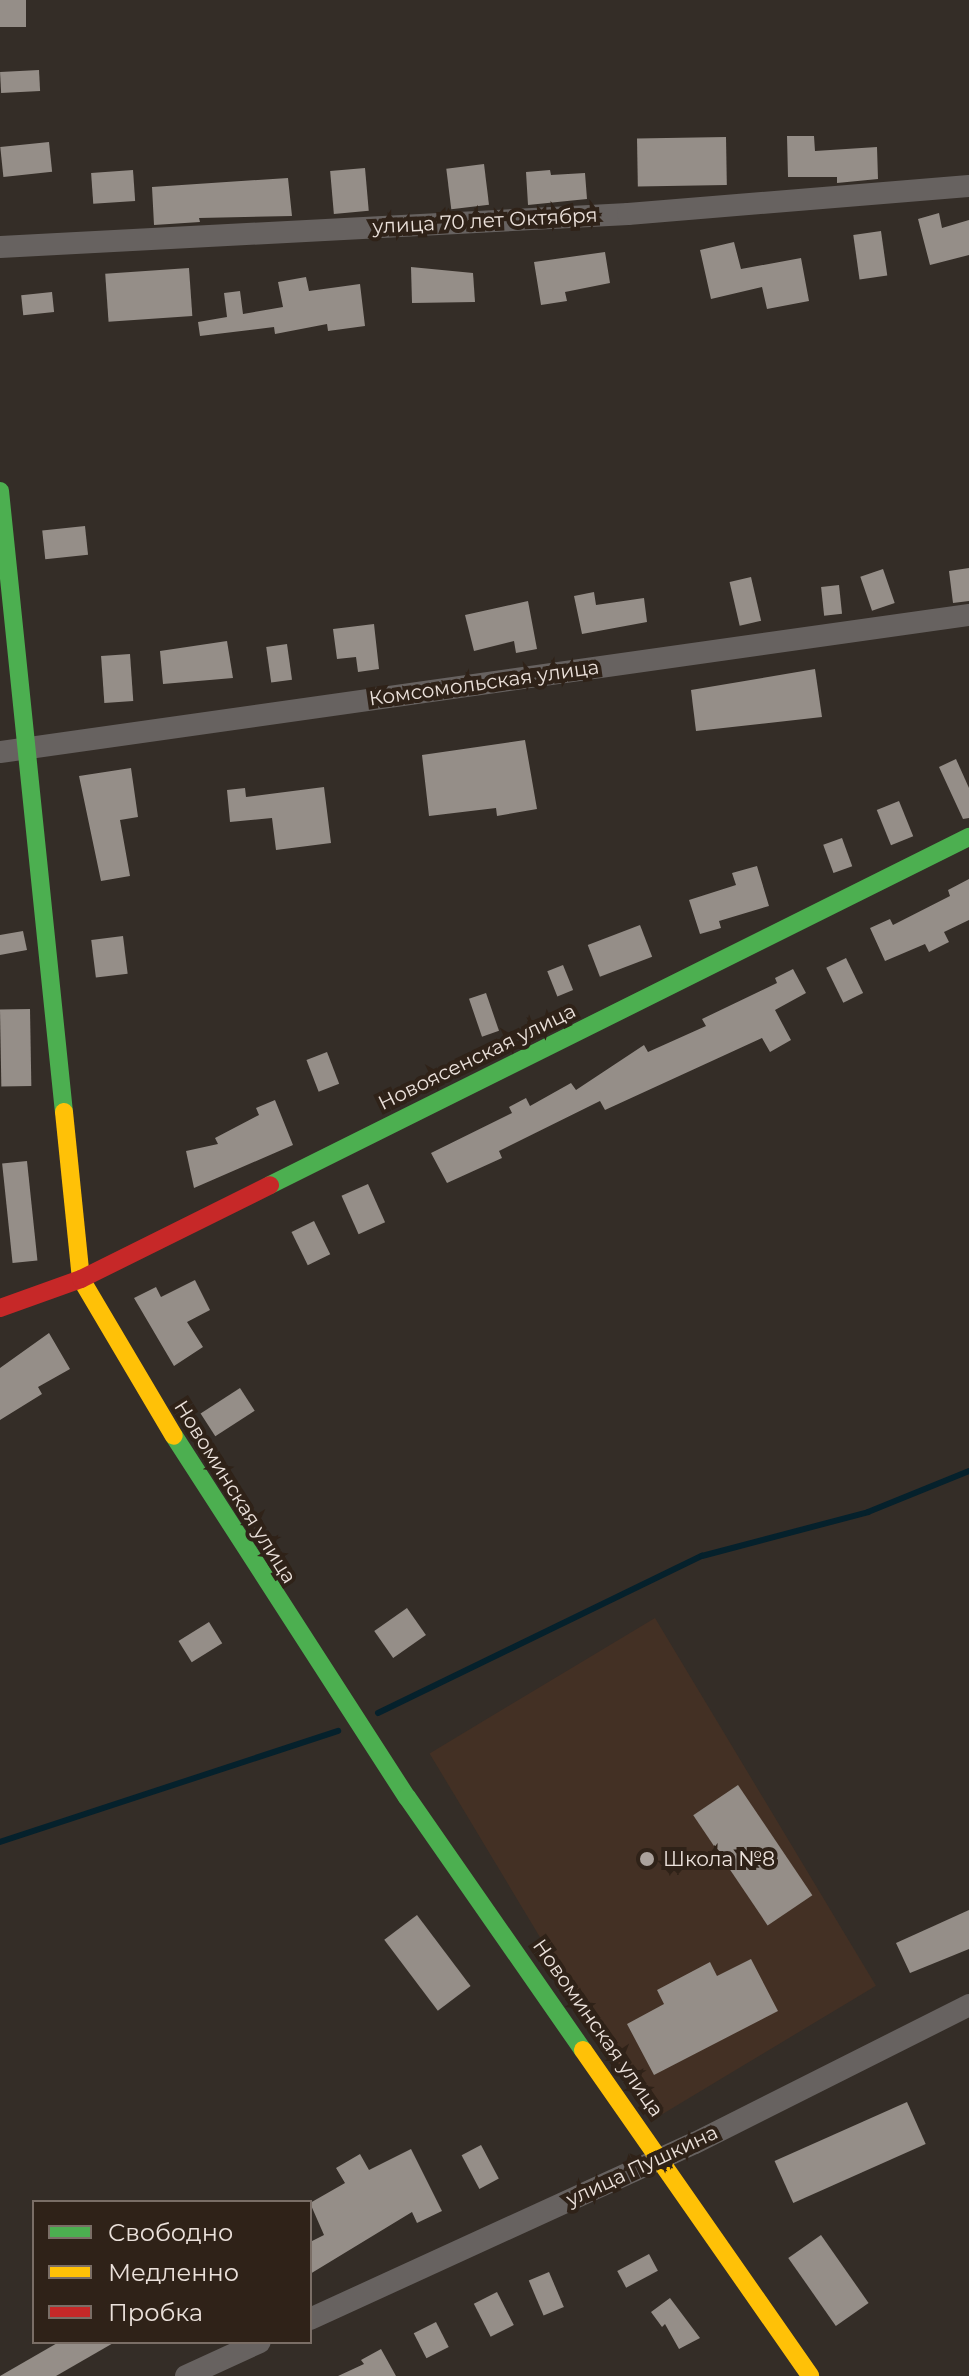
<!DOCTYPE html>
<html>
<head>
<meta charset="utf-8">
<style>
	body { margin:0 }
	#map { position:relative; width:969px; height:2376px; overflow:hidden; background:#342d27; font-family:Montserrat,sans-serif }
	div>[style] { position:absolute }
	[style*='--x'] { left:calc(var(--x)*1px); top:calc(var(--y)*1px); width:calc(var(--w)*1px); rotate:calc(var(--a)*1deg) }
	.built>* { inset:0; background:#433024; transform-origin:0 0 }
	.stream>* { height:6px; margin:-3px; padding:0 3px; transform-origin:3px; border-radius:3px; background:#05212c }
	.building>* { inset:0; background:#958e88; transform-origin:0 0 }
	.street>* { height:22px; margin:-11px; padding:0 11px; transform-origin:11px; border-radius:11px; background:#676260 }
	.fast>* { height:18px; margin:-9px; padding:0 9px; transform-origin:9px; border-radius:9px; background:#4caf50 }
	.slow>* { height:18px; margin:-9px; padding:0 9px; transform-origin:9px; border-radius:9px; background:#ffc107 }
	.jam>* { height:18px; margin:-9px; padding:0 9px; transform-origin:9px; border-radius:9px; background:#c62828 }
	.dots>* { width:22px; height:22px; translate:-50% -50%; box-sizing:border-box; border:4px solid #2f2218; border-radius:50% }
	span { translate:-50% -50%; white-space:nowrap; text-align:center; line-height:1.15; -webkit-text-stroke:8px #2f2218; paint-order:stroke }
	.street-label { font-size:20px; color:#ebe1db }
	.poi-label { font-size:20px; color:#ebe1db }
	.left { translate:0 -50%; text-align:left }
	.legend { position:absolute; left:32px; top:2200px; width:280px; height:144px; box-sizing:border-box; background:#2f2218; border:2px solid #7a6e66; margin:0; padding:10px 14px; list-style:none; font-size:24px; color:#ebe1db }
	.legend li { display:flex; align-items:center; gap:16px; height:40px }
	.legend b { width:40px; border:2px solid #7a6e66 }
</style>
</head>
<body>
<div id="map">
	<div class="built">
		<div style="left:655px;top:1618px;width:429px;height:263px;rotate:59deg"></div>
	</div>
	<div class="stream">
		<div style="--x:378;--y:1713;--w:360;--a:-25.9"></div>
		<div style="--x:702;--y:1556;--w:172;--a:-14.8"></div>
		<div style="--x:868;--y:1512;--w:109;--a:-22.1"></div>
		<div style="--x:0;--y:1842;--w:356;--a:-18.2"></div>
	</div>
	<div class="building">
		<div style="left:0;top:0;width:26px;height:27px"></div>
		<div style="left:39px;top:70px;width:21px;height:39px;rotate:87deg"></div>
		<div style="clip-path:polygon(787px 136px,814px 136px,815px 151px,877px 147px,878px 179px,837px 183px,837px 177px,788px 177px)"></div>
		<div style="left:726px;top:137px;width:48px;height:89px;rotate:89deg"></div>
		<div style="left:49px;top:142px;width:30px;height:49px;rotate:84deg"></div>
		<div style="left:484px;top:164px;width:41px;height:38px;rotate:83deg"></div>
		<div style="left:365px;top:168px;width:43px;height:35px;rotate:85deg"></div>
		<div style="left:133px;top:170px;width:31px;height:42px;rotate:86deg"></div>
		<div style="clip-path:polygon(550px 170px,551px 175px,585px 173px,587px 199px,528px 205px,526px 172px)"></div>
		<div style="clip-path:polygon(288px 178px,292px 216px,199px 218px,200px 222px,154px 225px,152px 187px)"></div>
		<div style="clip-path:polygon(939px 213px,942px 228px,969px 220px,969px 255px,930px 265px,918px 219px)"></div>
		<div style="left:881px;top:231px;width:45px;height:28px;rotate:82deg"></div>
		<div style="clip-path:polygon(734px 242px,741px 269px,801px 258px,809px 301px,767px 309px,762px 287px,711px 299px,700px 250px)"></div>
		<div style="clip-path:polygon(605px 252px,610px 283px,565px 292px,567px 301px,541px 305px,534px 262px)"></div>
		<div style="clip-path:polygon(411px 267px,473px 273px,475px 302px,412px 303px)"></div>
		<div style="left:189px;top:268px;width:48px;height:84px;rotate:86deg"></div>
		<div style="clip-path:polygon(306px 277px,309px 291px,360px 284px,365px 326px,328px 331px,327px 324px,275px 334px,274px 327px,200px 336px,198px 322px,227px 317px,224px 293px,240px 291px,243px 314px,283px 307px,278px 282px)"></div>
		<div style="left:52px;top:292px;width:20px;height:31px;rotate:84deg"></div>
		<div style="left:85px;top:526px;width:29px;height:43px;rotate:84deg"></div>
		<div style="clip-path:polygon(969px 568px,969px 601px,953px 603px,949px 571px)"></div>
		<div style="left:883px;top:569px;width:36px;height:24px;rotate:71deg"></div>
		<div style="left:751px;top:577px;width:45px;height:22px;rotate:77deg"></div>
		<div style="left:839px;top:585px;width:29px;height:18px;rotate:84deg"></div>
		<div style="clip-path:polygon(594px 592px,596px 605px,644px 598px,647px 622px,582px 634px,574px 596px)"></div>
		<div style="clip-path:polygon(528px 601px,537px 649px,516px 653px,514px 641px,474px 651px,465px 615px)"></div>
		<div style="clip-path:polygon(374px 624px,379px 669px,358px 672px,356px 657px,337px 659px,333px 629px)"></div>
		<div style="clip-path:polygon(227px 641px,233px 678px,163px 684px,160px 651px)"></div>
		<div style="left:287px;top:644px;width:36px;height:21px;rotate:82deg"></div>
		<div style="left:130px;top:654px;width:47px;height:29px;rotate:86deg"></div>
		<div style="clip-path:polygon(815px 669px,822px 717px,696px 731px,691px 690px)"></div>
		<div style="clip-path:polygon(525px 740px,537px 809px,497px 816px,496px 808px,429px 816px,422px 755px)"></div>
		<div style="clip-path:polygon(956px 759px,969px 788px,969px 818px,963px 819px,939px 767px)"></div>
		<div style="clip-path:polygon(131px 768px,138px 817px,120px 820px,130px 876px,101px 881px,79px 776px)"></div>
		<div style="clip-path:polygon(324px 787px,331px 843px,276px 850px,272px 818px,230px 822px,227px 790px,245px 788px,246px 797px)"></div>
		<div style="left:899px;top:801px;width:38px;height:24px;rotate:68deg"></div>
		<div style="left:842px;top:838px;width:30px;height:20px;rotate:70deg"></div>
		<div style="clip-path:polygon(757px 866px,769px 906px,719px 921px,721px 928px,700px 934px,689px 900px,736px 885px,732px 873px)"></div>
		<div style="clip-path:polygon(969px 879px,969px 920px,944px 932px,949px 942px,929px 952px,925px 944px,885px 961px,870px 928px,890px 919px,893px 925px,950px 896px,948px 890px)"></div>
		<div style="left:640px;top:925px;width:34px;height:56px;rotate:69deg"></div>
		<div style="clip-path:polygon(23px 931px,27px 950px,0 955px,0 935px)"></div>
		<div style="left:123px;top:936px;width:38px;height:32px;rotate:83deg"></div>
		<div style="left:846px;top:958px;width:39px;height:22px;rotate:64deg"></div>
		<div style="left:563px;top:965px;width:27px;height:17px;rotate:68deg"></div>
		<div style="clip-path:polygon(793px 969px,806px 993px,775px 1010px,791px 1040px,770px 1052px,762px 1038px,605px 1110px,600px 1101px,499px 1151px,502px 1158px,447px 1183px,431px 1153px,512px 1113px,509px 1107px,526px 1098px,530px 1106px,571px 1083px,576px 1090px,644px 1045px,648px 1052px,706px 1026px,702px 1019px,777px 983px,775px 978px)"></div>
		<div style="left:486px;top:993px;width:40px;height:18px;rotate:71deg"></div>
		<div style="left:30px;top:1009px;width:77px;height:30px;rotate:89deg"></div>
		<div style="left:327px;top:1052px;width:34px;height:22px;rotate:69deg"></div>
		<div style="clip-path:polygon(275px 1100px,293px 1145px,194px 1188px,186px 1151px,218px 1144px,215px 1138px,259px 1115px,256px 1108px)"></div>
		<div style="left:27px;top:1161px;width:100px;height:25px;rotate:84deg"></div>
		<div style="left:368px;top:1184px;width:42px;height:29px;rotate:66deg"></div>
		<div style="left:314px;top:1221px;width:37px;height:25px;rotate:64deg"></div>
		<div style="clip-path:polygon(195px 1280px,210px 1310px,187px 1322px,203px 1347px,174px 1366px,134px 1298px,156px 1287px,161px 1297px)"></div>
		<div style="clip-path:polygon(49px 1333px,70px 1369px,38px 1387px,42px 1394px,0 1420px,0 1368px)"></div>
		<div style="left:240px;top:1388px;width:27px;height:47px;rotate:57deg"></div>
		<div style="left:407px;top:1608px;width:33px;height:40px;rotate:55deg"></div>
		<div style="left:209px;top:1622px;width:25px;height:36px;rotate:58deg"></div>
		<div style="left:738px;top:1785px;width:133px;height:54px;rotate:56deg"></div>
		<div style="clip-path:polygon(969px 1910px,969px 1949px,910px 1973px,896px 1943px)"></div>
		<div style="left:417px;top:1915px;width:89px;height:41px;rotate:53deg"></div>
		<div style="clip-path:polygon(751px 1959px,778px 2011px,654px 2075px,627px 2024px,664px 2004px,657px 1990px,710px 1962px,717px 1976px)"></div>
		<div style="left:907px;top:2102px;width:46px;height:145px;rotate:66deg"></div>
		<div style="left:481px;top:2145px;width:38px;height:22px;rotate:62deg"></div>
		<div style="clip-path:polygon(411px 2149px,442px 2211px,417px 2223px,412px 2212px,310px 2274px,310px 2242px,324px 2235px,310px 2203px,345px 2183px,336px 2168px,360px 2154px,369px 2170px)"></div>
		<div style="left:821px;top:2235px;width:83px;height:40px;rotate:55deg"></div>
		<div style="left:649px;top:2254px;width:19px;height:36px;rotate:62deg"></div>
		<div style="left:549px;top:2272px;width:38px;height:22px;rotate:67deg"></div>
		<div style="left:497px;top:2292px;width:37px;height:26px;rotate:63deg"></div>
		<div style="clip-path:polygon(670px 2298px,700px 2338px,679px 2349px,665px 2324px,662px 2327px,651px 2312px)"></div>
		<div style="left:436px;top:2322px;width:28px;height:25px;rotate:63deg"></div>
		<div style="clip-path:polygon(59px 2342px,115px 2342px,56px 2376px,0 2376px)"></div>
		<div style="clip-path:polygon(381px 2349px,396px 2376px,338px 2376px,364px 2364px,361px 2360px)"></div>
	</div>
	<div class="street">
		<div style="--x:0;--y:247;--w:629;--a:-3.01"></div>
		<div style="--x:628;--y:214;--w:342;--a:-4.7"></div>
		<div style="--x:0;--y:752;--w:979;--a:-8.05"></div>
		<div style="--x:310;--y:2319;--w:423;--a:-24.6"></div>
		<div style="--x:695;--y:2143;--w:307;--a:-26.7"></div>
		<div style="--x:186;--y:2376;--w:81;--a:-24.7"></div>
	</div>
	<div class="fast">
		<div style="--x:0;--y:491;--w:624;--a:84.12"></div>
		<div style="--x:270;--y:1185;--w:781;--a:-26.47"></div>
		<div style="--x:174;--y:1436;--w:430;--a:57.2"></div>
		<div style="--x:407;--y:1797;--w:308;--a:55.2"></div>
	</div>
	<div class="slow">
		<div style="--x:64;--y:1112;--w:168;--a:84.2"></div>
		<div style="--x:81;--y:1279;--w:182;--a:59.4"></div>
		<div style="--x:583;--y:2050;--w:397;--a:55.1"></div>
	</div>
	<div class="jam">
		<div style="--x:0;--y:1308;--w:86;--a:-19.7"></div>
		<div style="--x:81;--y:1279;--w:211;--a:-26.4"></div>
	</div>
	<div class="dots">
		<div style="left:647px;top:1859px;background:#aba29c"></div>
	</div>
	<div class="street-label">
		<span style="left:485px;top:221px;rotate:-3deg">улица 70 лет Октября</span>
		<span style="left:484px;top:683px;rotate:-8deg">Комсомольская улица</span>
		<span style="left:477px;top:1057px;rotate:-26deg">Новоясенская улица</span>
		<span style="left:235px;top:1492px;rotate:58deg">Новоминская улица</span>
		<span style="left:598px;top:2028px;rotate:55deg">Новоминская улица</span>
		<span style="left:642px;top:2166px;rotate:-25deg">улица Пушкина</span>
	</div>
	<div class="poi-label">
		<span class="left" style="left:663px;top:1859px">Школа №8</span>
	</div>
	<ul class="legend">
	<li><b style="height:10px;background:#4caf50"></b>Свободно</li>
	<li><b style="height:10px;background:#ffc107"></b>Медленно</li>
	<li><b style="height:10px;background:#c62828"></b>Пробка</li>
	</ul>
</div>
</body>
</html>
